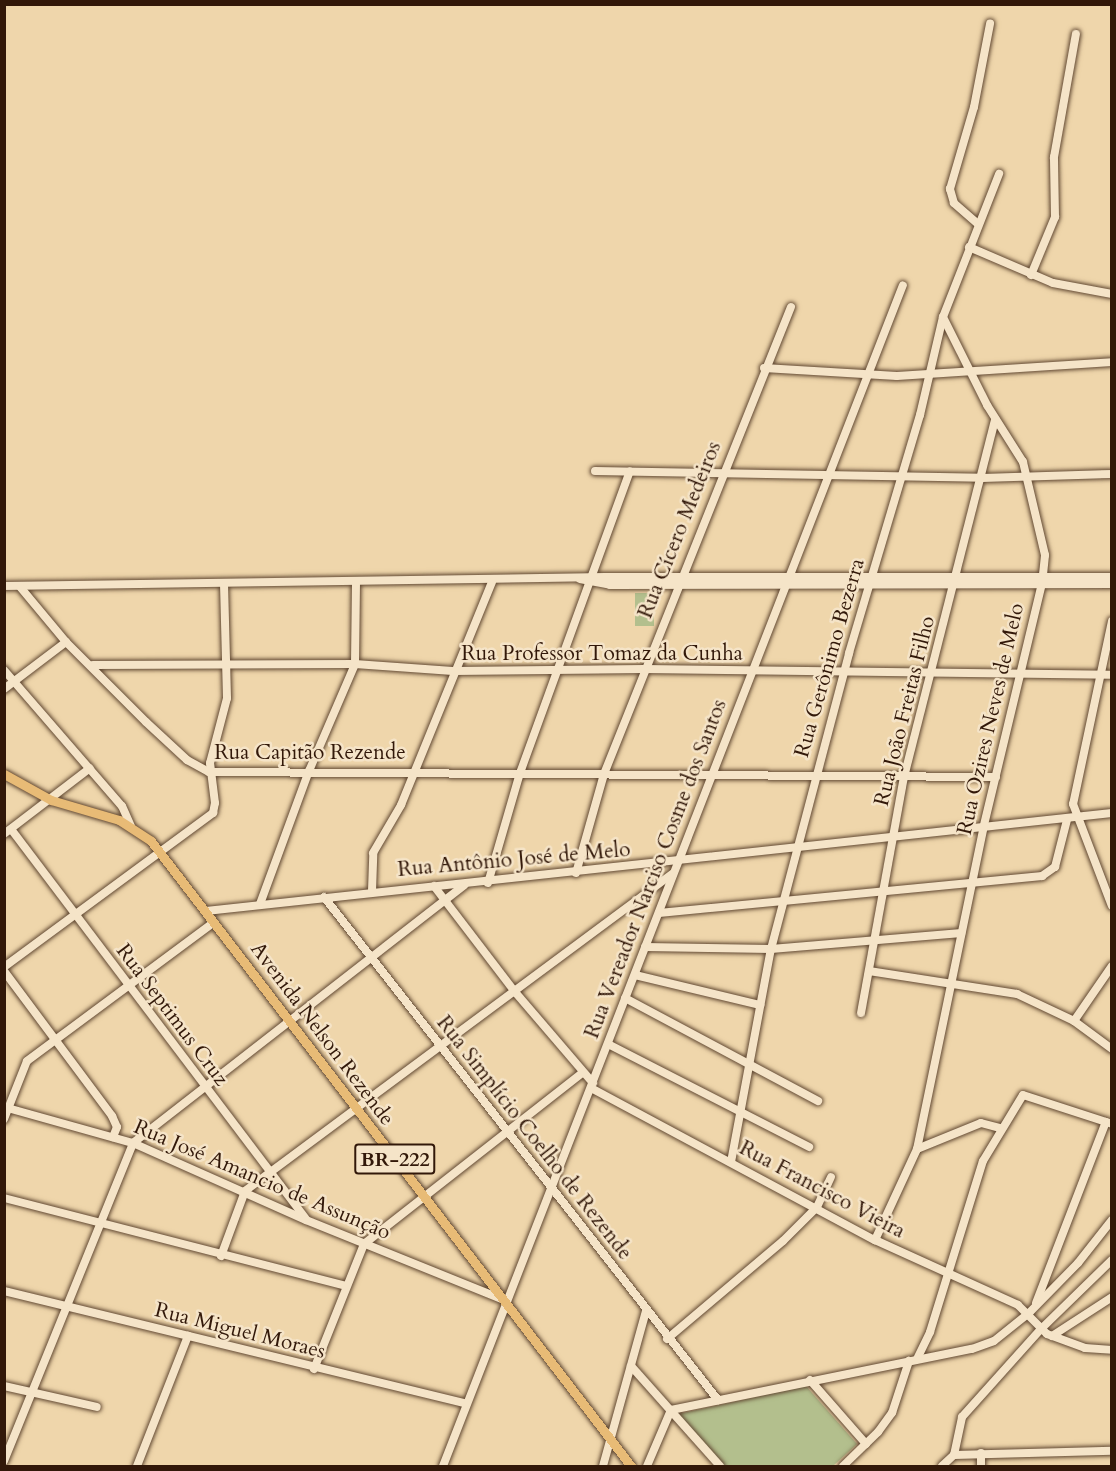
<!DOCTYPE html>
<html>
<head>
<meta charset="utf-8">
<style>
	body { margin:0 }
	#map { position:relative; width:1116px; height:1471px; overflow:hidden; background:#efd6ab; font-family:Cardo,serif }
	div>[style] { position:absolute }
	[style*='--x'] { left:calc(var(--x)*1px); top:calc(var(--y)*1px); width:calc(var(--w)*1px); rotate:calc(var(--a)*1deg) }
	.green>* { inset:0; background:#b3bf8d; transform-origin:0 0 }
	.roads { filter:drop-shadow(0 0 2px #614832) drop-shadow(0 0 2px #614832) }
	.minor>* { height:8px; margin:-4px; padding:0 4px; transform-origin:4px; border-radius:4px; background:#f5e4c8 }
	.major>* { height:9px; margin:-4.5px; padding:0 4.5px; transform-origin:4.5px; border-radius:4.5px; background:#e8bb76 }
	span { translate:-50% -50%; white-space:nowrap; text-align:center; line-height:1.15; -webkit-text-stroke:5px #f5e4c8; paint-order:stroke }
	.shield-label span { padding:2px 4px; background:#f5e4c8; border:2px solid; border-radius:4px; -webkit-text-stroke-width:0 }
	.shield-label { font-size:20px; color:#321809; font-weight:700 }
	.street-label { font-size:21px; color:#321809 }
	.frame { position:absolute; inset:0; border:6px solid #321809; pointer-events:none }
</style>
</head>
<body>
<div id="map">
	<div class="green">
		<div style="left:654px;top:593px;width:33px;height:19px;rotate:90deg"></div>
		<div style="clip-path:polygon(806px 1386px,857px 1444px,833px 1466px,722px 1466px,678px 1414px)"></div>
	</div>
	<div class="roads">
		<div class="minor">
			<div style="--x:978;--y:224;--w:32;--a:-139"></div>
			<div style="--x:954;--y:203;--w:15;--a:-106"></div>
			<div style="--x:950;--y:189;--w:85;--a:-73.7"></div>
			<div style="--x:974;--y:107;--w:85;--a:-79.1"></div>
			<div style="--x:969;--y:247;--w:91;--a:23.2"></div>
			<div style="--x:1053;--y:283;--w:60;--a:10.6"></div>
			<div style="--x:1031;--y:275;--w:63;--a:-67.5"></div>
			<div style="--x:1055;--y:217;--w:60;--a:-91"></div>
			<div style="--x:1054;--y:157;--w:125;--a:-79.9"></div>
			<div style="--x:764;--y:368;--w:133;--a:3.4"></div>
			<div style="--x:897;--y:376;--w:215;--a:-3.7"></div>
			<div style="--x:595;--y:471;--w:387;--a:1"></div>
			<div style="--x:982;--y:478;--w:130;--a:-1.8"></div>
			<div style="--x:580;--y:579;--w:31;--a:11"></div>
			<div style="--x:610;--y:585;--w:502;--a:-0.11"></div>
			<div style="--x:4;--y:586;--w:601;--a:-0.86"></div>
			<div style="--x:605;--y:577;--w:507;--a:0"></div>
			<div style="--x:21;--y:588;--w:70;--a:50.2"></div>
			<div style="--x:66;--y:642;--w:113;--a:45"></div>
			<div style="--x:146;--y:722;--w:56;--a:42.8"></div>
			<div style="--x:187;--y:760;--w:25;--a:29"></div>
			<div style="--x:209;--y:772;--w:787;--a:0.36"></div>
			<div style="--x:1112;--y:621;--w:187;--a:102"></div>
			<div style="--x:1073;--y:804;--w:109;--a:69.1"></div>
			<div style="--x:93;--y:665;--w:262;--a:-0.2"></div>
			<div style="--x:355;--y:664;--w:98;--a:4.1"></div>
			<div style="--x:453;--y:671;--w:191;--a:-0.6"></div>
			<div style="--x:644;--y:669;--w:468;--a:0.7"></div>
			<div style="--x:4;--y:670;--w:180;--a:49.1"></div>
			<div style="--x:122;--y:806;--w:22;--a:66"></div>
			<div style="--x:4;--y:689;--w:78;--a:-37.2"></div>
			<div style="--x:11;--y:829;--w:488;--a:52.9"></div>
			<div style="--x:4;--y:834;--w:108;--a:-37.5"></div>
			<div style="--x:576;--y:873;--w:103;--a:-74.2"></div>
			<div style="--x:604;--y:774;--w:503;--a:-68.18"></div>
			<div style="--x:488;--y:883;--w:115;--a:-73.8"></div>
			<div style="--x:520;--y:773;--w:321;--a:-70"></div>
			<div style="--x:434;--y:886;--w:133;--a:52.6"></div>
			<div style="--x:515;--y:992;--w:120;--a:49.4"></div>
			<div style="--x:372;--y:891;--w:38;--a:-88"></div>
			<div style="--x:373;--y:853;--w:56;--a:-59.7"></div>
			<div style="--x:401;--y:805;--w:241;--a:-67.8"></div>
			<div style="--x:324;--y:897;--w:639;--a:51.93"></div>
			<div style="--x:260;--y:904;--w:142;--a:-69.8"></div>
			<div style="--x:309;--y:771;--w:116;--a:-66.7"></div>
			<div style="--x:355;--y:664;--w:80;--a:-89.3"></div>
			<div style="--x:206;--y:911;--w:911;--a:-6.17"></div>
			<div style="--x:659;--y:913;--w:385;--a:-5.5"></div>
			<div style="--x:1042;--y:876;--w:16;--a:-35"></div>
			<div style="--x:1055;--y:867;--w:49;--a:-75.7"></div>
			<div style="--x:645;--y:947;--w:126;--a:0.9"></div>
			<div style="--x:771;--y:949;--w:191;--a:-4.8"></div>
			<div style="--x:4;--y:967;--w:260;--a:-36.4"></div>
			<div style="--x:213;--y:813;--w:10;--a:-79"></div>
			<div style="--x:215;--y:803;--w:40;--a:-97.1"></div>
			<div style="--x:210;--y:763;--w:67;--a:-75.3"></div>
			<div style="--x:227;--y:698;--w:114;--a:-91.5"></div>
			<div style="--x:4;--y:971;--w:181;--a:53.3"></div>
			<div style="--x:112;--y:1116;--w:12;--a:66"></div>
			<div style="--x:117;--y:1127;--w:11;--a:112"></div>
			<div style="--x:869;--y:971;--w:150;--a:8.8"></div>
			<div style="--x:1017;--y:994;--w:63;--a:25.3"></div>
			<div style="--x:1074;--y:1021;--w:47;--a:36.4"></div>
			<div style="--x:635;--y:975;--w:129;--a:13.5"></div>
			<div style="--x:625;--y:998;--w:219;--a:28.1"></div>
			<div style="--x:861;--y:1013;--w:240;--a:-79.7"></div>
			<div style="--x:904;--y:777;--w:369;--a:-75.7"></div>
			<div style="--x:1074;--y:1021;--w:67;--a:-55.4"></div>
			<div style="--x:608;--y:1044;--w:226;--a:27.1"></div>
			<div style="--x:591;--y:1088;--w:322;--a:28.2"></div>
			<div style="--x:875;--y:1240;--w:157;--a:24.4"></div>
			<div style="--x:1018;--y:1305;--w:41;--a:45"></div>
			<div style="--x:1047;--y:1334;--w:40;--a:20.2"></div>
			<div style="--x:1085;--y:1348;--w:27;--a:4"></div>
			<div style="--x:4;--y:1107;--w:134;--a:15.6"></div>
			<div style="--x:133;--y:1143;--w:189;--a:24"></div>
			<div style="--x:306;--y:1220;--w:211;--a:22"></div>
			<div style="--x:4;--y:1119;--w:62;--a:-68.4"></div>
			<div style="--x:27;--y:1061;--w:232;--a:-36.6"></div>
			<div style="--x:917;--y:1149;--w:69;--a:-22.1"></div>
			<div style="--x:981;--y:1123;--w:20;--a:15"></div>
			<div style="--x:731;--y:1162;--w:217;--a:-79.4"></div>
			<div style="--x:771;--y:949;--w:306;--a:-75.2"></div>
			<div style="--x:849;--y:653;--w:248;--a:-73.4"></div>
			<div style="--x:920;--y:415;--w:101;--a:-76.8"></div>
			<div style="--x:943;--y:317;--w:154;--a:-68.6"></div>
			<div style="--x:4;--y:1198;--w:353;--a:14.4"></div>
			<div style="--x:875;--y:1240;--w:100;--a:-65.2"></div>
			<div style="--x:917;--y:1149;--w:327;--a:-78.3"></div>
			<div style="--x:983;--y:829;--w:252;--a:-76.5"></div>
			<div style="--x:1042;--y:584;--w:29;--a:-84"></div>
			<div style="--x:1045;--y:555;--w:96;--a:-103.3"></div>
			<div style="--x:1023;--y:462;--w:67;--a:-122.3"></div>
			<div style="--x:987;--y:405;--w:98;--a:-116.6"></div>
			<div style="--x:221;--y:1256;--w:69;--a:-69.7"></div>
			<div style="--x:245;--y:1191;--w:532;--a:-36.59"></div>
			<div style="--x:4;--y:1291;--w:476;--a:13.7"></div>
			<div style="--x:1036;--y:1303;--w:194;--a:-68.9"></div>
			<div style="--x:1052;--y:1336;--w:72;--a:-33"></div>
			<div style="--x:667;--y:1339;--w:152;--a:-40.2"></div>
			<div style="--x:783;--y:1241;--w:48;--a:-45"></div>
			<div style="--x:817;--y:1207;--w:33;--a:-65"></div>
			<div style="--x:917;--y:1359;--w:30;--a:-64"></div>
			<div style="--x:930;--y:1332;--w:179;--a:-72.8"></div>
			<div style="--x:983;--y:1161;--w:77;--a:-58.8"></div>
			<div style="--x:1023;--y:1095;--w:94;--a:18"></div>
			<div style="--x:631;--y:1366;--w:134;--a:48.3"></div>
			<div style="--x:314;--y:1369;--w:135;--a:-68.2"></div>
			<div style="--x:364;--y:1244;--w:277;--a:-38.1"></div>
			<div style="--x:810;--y:1380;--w:85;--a:48.8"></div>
			<div style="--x:4;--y:1386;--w:95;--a:12.7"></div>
			<div style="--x:954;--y:1455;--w:158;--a:-1.5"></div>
			<div style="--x:4;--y:1461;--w:343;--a:-67.9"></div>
			<div style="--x:133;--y:1143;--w:420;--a:-37.9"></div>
			<div style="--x:137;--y:1466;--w:140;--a:-68.6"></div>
			<div style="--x:443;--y:1466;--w:1267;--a:-68.72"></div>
			<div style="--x:603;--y:1466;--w:161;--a:-74.5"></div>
			<div style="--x:647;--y:1466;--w:61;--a:-66.8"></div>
			<div style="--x:671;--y:1410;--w:307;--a:-11.5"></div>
			<div style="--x:972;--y:1349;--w:23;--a:-20"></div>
			<div style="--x:994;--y:1341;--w:45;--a:-38.7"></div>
			<div style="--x:1029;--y:1313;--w:70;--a:-45.6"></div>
			<div style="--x:1078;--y:1263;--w:55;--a:-51.7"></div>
			<div style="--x:843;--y:1466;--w:49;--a:-44.2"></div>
			<div style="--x:878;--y:1432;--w:24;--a:-54"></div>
			<div style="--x:892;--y:1413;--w:55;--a:-71.9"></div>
			<div style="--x:942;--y:1466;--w:16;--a:-43"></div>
			<div style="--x:954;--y:1455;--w:39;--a:-78"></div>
			<div style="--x:962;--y:1417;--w:118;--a:-48.1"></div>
			<div style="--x:1041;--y:1329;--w:99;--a:-44.2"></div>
			<div style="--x:981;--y:1466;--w:13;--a:-90"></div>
		</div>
		<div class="major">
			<div style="--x:4;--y:774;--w:54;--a:29"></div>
			<div style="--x:51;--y:800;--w:71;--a:16.4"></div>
			<div style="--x:119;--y:820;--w:38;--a:33"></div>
			<div style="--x:151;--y:841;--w:788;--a:52.48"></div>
		</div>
	</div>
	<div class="shield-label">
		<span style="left:395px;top:1159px">BR-222</span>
	</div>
	<div class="street-label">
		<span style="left:680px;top:530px;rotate:-68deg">Rua Cícero Medeiros</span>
		<span style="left:602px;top:654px">Rua Professor Tomaz da Cunha</span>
		<span style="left:830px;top:658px;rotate:-74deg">Rua Gerônimo Bezerra</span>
		<span style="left:905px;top:711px;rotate:-76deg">Rua João Freitas Filho</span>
		<span style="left:991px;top:719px;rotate:-77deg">Rua Ozires Neves de Melo</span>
		<span style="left:310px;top:753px">Rua Capitão Rezende</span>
		<span style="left:514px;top:860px;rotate:-5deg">Rua Antônio José de Melo</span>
		<span style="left:656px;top:869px;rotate:-69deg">Rua Vereador Narciso Cosme dos Santos</span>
		<span style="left:172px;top:1015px;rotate:53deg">Rua Septimus Cruz</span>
		<span style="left:322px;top:1034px;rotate:53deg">Avenida Nelson Rezende</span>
		<span style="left:534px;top:1138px;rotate:52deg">Rua Simplício Coelho de Rezende</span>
		<span style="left:262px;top:1180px;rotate:23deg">Rua José Amancio de Assunção</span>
		<span style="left:822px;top:1190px;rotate:28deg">Rua Francisco Vieira</span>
		<span style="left:240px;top:1331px;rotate:14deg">Rua Miguel Moraes</span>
	</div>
	<div class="frame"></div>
</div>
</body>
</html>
